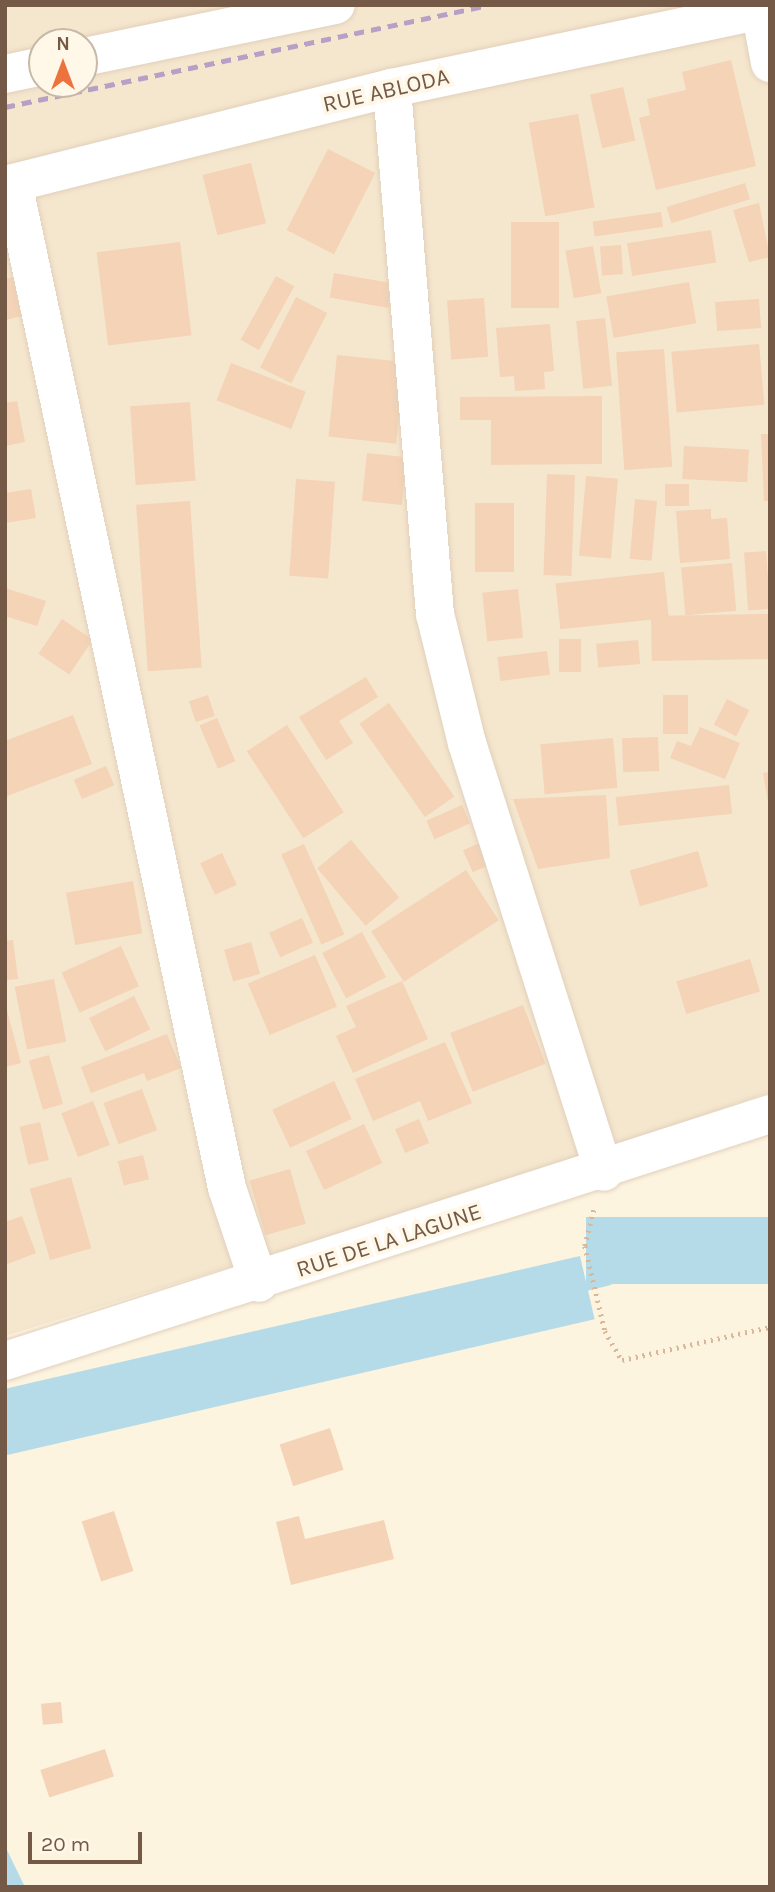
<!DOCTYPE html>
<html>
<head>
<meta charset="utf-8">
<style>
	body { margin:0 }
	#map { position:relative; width:775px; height:1892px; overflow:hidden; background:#fdf4e0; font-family:Karla,sans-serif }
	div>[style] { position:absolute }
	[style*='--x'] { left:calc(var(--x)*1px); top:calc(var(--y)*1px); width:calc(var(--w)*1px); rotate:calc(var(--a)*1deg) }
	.residential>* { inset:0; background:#f5e6ce }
	.water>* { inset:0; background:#b4dbe7; transform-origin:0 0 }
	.stream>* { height:10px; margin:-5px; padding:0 5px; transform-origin:5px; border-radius:5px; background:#b4dbe7 }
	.building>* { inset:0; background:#f4d3b6; transform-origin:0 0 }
	.path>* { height:4.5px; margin-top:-2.25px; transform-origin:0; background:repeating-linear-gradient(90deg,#d8b79a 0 2px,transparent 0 7px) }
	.roads { filter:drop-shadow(0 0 2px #e1d0bb) drop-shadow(0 0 2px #e1d0bb) }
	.minor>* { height:38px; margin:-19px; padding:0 19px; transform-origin:19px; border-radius:19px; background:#fff }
	.rail>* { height:5px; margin-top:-2.5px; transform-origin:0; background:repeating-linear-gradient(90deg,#b79fc6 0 10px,transparent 0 17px) }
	span { translate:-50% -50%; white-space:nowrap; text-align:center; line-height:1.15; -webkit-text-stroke:7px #fff7e7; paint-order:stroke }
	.street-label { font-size:23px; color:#745a46 }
	.frame { position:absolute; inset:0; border:7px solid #745a46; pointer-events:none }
	.north { position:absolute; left:28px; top:28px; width:70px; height:70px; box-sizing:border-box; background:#fff7e7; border:2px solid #c7b8a7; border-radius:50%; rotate:0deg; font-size:19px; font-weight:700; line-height:28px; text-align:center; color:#745a46 }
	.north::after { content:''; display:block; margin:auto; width:24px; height:32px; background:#ed733e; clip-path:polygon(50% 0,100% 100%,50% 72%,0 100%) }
	.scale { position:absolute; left:28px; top:1832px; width:114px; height:32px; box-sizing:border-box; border:4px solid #745a46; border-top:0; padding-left:9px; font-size:21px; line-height:24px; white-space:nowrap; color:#745a46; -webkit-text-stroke:5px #fff7e7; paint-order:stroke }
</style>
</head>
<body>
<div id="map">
	<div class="residential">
		<div style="clip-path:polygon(evenodd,5px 5px,770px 5px,770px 1092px,555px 1167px,5px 1336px,5px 5px,42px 42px,84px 42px,84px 84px,42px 84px,42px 42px)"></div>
	</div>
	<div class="water">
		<div style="left:770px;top:1217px;width:67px;height:184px;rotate:90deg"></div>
		<div style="left:580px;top:1256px;width:65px;height:605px;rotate:77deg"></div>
		<div style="clip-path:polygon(5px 1846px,25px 1887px,5px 1887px)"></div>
	</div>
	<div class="stream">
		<div style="--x:574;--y:1289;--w:36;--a:-14"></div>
	</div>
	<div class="building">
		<div style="clip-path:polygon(731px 60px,756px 166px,656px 190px,639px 118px,650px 115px,647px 99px,686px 90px,682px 72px)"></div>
		<div style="left:623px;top:87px;width:55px;height:34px;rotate:77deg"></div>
		<div style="left:578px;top:114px;width:95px;height:50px;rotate:80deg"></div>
		<div style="left:328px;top:149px;width:53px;height:91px;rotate:27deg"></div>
		<div style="left:251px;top:163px;width:62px;height:50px;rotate:76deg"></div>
		<div style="left:745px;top:183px;width:17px;height:82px;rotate:73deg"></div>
		<div style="clip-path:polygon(759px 203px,770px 257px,749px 262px,733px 210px)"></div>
		<div style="left:661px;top:212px;width:15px;height:69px;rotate:82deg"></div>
		<div style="left:511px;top:222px;width:48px;height:86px"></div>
		<div style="left:711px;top:230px;width:33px;height:85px;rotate:81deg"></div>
		<div style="left:180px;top:242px;width:94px;height:84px;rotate:83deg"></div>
		<div style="left:621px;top:245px;width:29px;height:21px;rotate:86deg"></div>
		<div style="left:593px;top:246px;width:48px;height:28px;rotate:80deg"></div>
		<div style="left:334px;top:273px;width:60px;height:25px;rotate:10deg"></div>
		<div style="clip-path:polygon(18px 276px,26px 315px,5px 320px,5px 279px)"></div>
		<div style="left:276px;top:276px;width:21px;height:73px;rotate:29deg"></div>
		<div style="left:689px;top:282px;width:42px;height:84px;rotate:80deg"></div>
		<div style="left:296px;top:297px;width:35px;height:79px;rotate:27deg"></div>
		<div style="left:484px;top:298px;width:59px;height:37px;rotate:86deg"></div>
		<div style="left:759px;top:299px;width:29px;height:44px;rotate:86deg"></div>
		<div style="left:605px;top:318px;width:68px;height:29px;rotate:84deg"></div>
		<div style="clip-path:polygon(550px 324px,554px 371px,544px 372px,545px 389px,515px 391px,514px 376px,500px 377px,496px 328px)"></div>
		<div style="left:759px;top:344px;width:61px;height:88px;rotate:85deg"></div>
		<div style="left:664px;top:349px;width:118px;height:48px;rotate:86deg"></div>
		<div style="left:337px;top:355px;width:68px;height:82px;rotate:6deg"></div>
		<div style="left:231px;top:363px;width:80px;height:40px;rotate:21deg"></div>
		<div style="clip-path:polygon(602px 396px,602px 464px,491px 465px,491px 420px,460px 420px,460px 397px)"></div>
		<div style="clip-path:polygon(17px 401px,25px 442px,5px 446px,5px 403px)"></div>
		<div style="left:190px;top:402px;width:79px;height:60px;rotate:86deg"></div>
		<div style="clip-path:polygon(761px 434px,770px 434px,770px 501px,764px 501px)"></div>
		<div style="left:684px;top:446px;width:65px;height:33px;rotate:3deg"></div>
		<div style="left:367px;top:453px;width:40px;height:48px;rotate:6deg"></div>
		<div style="left:547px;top:474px;width:28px;height:101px;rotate:2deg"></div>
		<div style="left:586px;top:476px;width:32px;height:80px;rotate:5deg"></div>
		<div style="left:296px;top:479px;width:39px;height:97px;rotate:4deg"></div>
		<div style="left:665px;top:484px;width:24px;height:22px"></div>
		<div style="clip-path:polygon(31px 489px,36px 518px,5px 523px,5px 493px)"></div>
		<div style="left:635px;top:499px;width:22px;height:60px;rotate:5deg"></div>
		<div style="left:190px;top:501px;width:167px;height:54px;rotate:86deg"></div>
		<div style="left:475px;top:503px;width:39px;height:69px"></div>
		<div style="clip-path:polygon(711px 509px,711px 519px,727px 518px,730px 559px,680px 563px,676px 511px)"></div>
		<div style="left:766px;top:551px;width:58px;height:22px;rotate:86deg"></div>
		<div style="left:732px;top:563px;width:48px;height:51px;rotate:85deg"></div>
		<div style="left:664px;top:572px;width:46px;height:109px;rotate:84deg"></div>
		<div style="clip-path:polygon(5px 588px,46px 601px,37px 626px,5px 616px)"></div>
		<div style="left:518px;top:589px;width:49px;height:36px;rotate:84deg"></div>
		<div style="left:769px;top:614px;width:45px;height:118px;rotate:89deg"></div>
		<div style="left:62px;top:619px;width:37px;height:42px;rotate:34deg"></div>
		<div style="left:559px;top:639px;width:22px;height:33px"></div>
		<div style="left:638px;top:640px;width:24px;height:42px;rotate:85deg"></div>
		<div style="left:547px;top:651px;width:24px;height:50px;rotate:83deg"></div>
		<div style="clip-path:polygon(366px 677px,378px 697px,339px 721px,353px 743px,326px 760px,299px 717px)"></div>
		<div style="left:208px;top:695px;width:22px;height:20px;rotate:72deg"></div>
		<div style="left:688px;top:695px;width:39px;height:25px;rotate:90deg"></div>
		<div style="left:727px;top:699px;width:25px;height:29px;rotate:27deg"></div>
		<div style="left:389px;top:703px;width:114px;height:36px;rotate:55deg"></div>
		<div style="clip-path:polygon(73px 715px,92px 764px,7px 796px,5px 741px)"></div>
		<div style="left:217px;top:718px;width:47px;height:19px;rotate:67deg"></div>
		<div style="left:287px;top:725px;width:104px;height:48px;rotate:57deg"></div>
		<div style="clip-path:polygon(700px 727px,740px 743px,725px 779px,670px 758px,677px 741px,691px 746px)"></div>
		<div style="left:658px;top:737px;width:34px;height:36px;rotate:88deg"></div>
		<div style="left:613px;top:738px;width:50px;height:73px;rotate:85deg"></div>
		<div style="left:106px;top:766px;width:21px;height:35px;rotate:67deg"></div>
		<div style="clip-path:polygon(770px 772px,770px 802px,768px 802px,763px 773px)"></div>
		<div style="left:729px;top:785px;width:29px;height:114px;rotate:84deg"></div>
		<div style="clip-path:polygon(606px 795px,610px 858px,538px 869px,513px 799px)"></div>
		<div style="left:462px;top:805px;width:20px;height:39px;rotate:66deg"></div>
		<div style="left:351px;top:840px;width:75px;height:44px;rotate:50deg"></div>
		<div style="left:484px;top:841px;width:24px;height:23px;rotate:66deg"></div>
		<div style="left:304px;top:844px;width:99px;height:25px;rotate:66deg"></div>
		<div style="left:698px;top:851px;width:37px;height:71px;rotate:74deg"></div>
		<div style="left:222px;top:853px;width:35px;height:24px;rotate:65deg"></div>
		<div style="left:466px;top:870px;width:60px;height:113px;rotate:57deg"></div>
		<div style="left:133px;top:881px;width:53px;height:68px;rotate:80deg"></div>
		<div style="left:302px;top:918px;width:27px;height:36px;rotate:66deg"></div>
		<div style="left:362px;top:932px;width:51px;height:45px;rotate:62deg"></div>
		<div style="clip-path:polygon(13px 940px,18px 979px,5px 980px,5px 941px)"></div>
		<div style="left:251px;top:942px;width:33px;height:28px;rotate:74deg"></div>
		<div style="left:121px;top:946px;width:44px;height:65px;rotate:66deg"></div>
		<div style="left:315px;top:955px;width:56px;height:73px;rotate:67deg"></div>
		<div style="left:750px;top:959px;width:34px;height:77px;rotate:73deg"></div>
		<div style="left:54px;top:979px;width:64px;height:40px;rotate:79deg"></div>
		<div style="clip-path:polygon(402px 981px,428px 1039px,353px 1073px,336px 1036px,356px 1027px,346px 1006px)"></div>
		<div style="left:134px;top:996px;width:37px;height:50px;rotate:64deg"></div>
		<div style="clip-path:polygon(5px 1003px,21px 1063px,5px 1067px)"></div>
		<div style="left:523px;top:1005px;width:63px;height:78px;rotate:69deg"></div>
		<div style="clip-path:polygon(167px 1034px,181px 1068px,147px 1081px,144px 1073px,91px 1093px,81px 1067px)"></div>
		<div style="clip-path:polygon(445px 1042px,472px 1103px,428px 1121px,420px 1101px,373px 1121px,355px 1079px)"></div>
		<div style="left:49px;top:1055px;width:51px;height:21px;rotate:74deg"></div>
		<div style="left:334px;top:1081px;width:42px;height:68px;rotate:65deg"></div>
		<div style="left:142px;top:1089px;width:44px;height:41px;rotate:70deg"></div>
		<div style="left:93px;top:1101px;width:47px;height:34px;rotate:69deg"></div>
		<div style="left:419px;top:1119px;width:26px;height:26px;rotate:67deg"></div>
		<div style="left:40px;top:1122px;width:39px;height:21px;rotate:77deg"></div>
		<div style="left:364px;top:1124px;width:43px;height:64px;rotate:65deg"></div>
		<div style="left:143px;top:1155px;width:25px;height:26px;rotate:76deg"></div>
		<div style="left:290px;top:1169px;width:57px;height:42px;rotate:74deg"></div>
		<div style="left:71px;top:1177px;width:74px;height:43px;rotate:74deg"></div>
		<div style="clip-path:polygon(22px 1216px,36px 1253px,5px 1265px,5px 1222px)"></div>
		<div style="left:330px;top:1428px;width:44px;height:53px;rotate:72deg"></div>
		<div style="left:114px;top:1511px;width:63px;height:34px;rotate:72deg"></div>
		<div style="clip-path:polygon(299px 1516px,305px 1539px,384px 1520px,394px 1559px,291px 1585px,276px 1522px)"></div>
		<div style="left:61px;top:1702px;width:21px;height:20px;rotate:85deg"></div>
		<div style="left:105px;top:1749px;width:29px;height:68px;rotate:72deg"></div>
	</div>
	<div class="path">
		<div style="--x:594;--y:1210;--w:37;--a:104"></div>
		<div style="--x:585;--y:1246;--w:87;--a:76.8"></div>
		<div style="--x:605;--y:1331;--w:34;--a:60"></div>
		<div style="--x:622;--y:1360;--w:152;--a:-12.6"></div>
	</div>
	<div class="roads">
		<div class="minor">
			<div style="--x:760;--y:9;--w:55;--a:79.5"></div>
			<div style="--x:84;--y:57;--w:257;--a:-11.7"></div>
			<div style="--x:5;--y:74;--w:38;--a:-12"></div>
			<div style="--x:392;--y:88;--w:528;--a:85.33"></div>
			<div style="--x:435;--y:614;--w:133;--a:76.1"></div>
			<div style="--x:467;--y:743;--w:450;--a:72.3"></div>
			<div style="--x:13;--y:183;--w:1028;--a:77.98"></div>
			<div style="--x:227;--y:1188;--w:100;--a:71.4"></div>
			<div style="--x:5;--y:185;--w:399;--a:-14.1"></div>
			<div style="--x:392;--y:88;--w:386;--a:-11.9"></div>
			<div style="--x:5;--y:1361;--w:804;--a:-17.89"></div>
		</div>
	</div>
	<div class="rail">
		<div style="--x:5;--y:107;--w:493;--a:-11.9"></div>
	</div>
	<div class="street-label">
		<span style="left:386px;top:91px;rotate:-13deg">RUE ABLODA</span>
		<span style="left:389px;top:1241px;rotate:-18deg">RUE DE LA LAGUNE</span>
	</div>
	<div class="frame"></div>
	<div class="north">N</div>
	<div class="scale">20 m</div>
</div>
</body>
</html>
